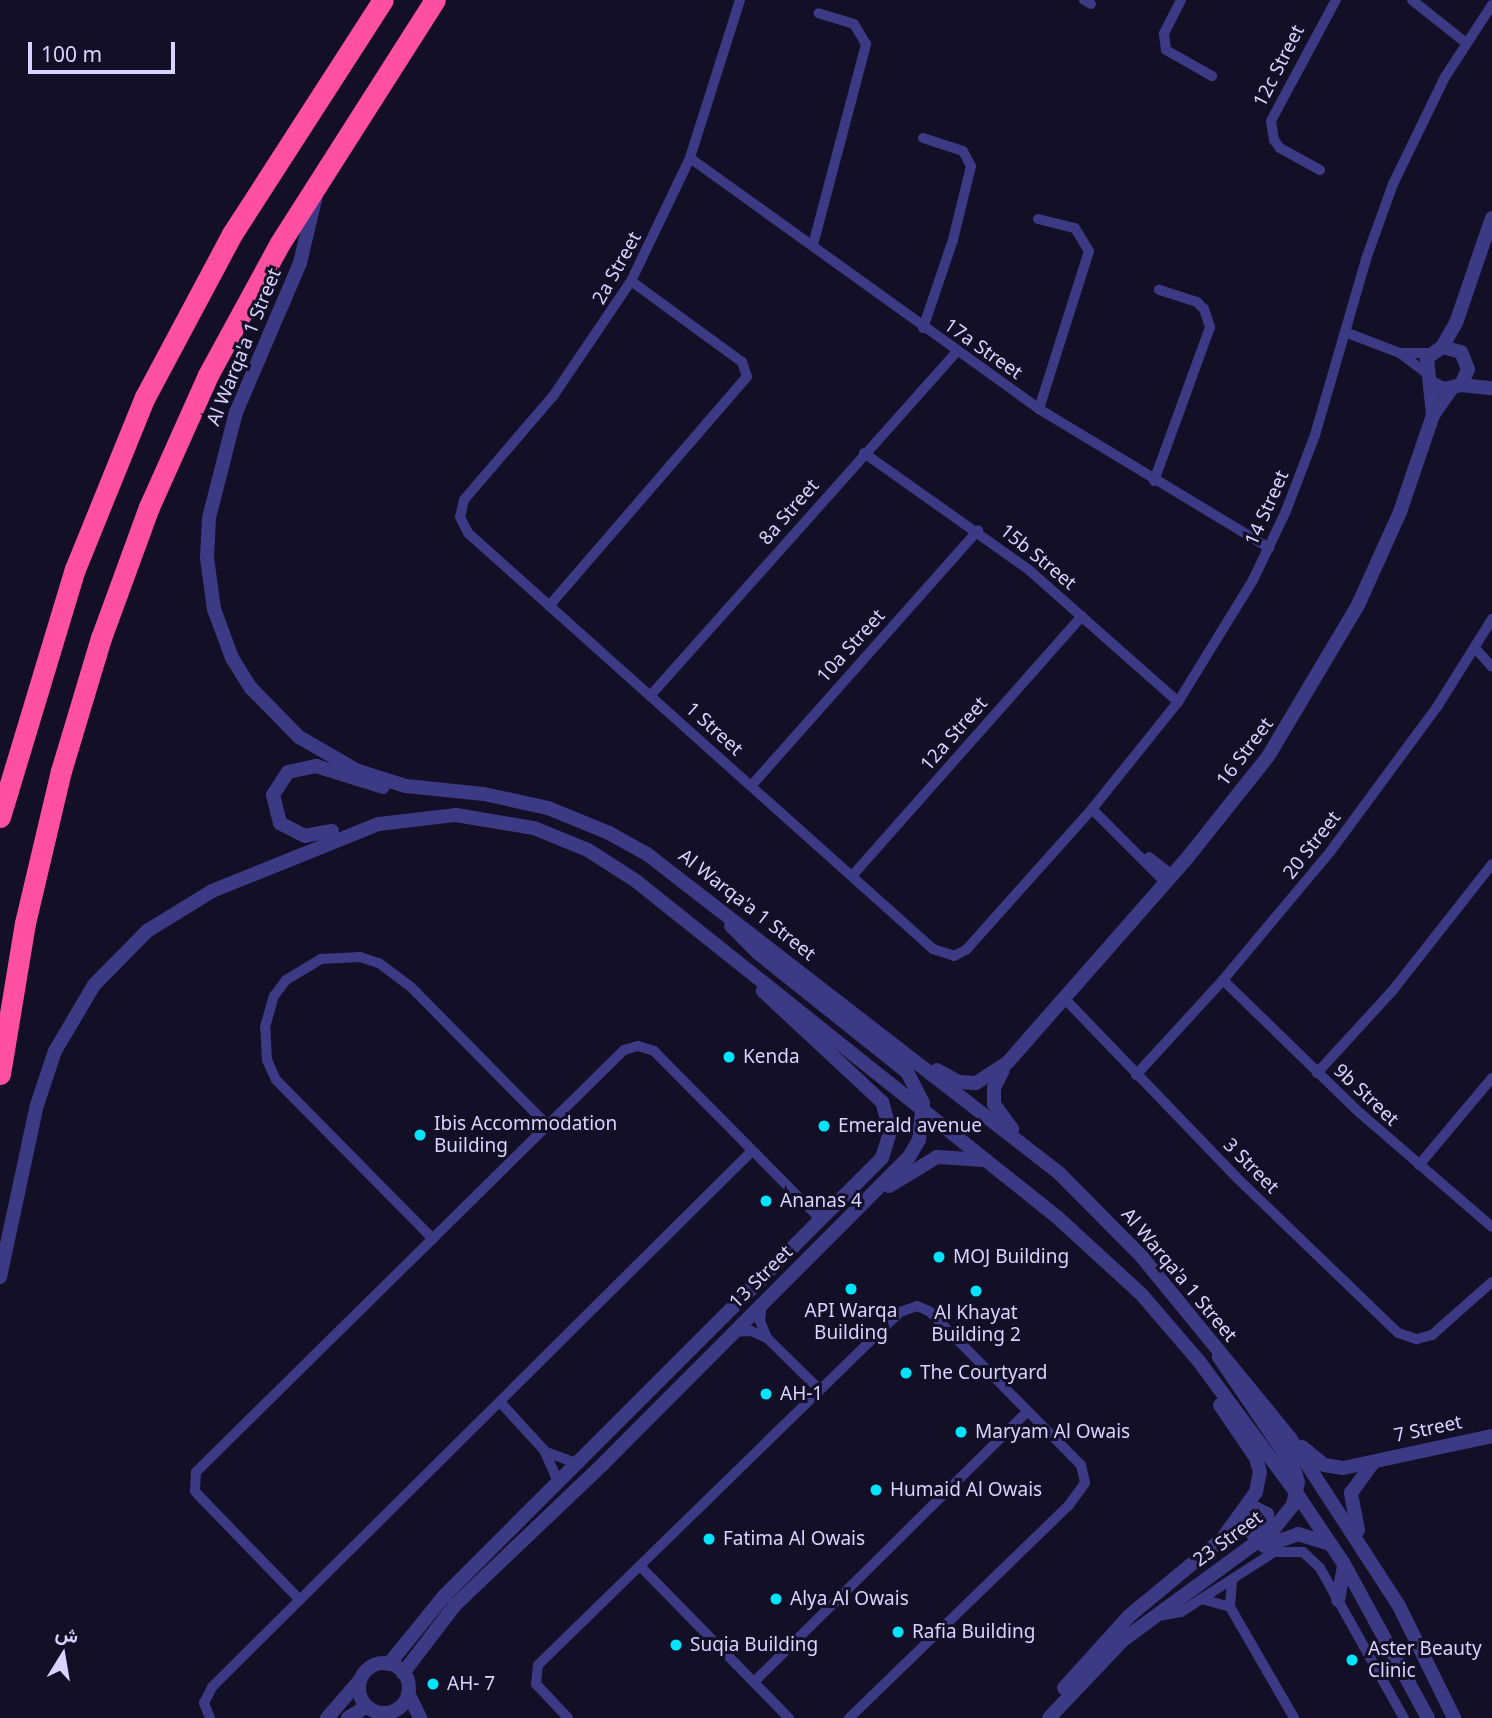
<!DOCTYPE html>
<html>
<head>
<meta charset="utf-8">
<style>
	body { margin:0 }
	#map { position:relative; width:1492px; height:1718px; overflow:hidden; background:#130f26; font-family:"Noto Sans",Vazirmatn,sans-serif }
	div>[style] { position:absolute }
	[style*='--x'] { left:calc(var(--x)*1px); top:calc(var(--y)*1px); width:calc(var(--w)*1px); rotate:calc(var(--a)*1deg) }
	.minor>* { height:10px; margin:-5px; padding:0 5px; transform-origin:5px; border-radius:5px; background:#3d3a85 }
	.tertiary>* { height:14px; margin:-7px; padding:0 7px; transform-origin:7px; border-radius:7px; background:#3d3a85 }
	.tertiary>.ring { margin:-7px; padding:0; box-sizing:content-box; background:none; border:14px solid #3d3a85; border-radius:50% }
	.motorway>* { height:21px; margin:-10.5px; padding:0 10.5px; transform-origin:10.5px; border-radius:10.5px; background:#ff4fa3 }
	.dots>* { width:19px; height:19px; translate:-50% -50%; box-sizing:border-box; border:4px solid #130f26; border-radius:50% }
	span { translate:-50% -50%; white-space:nowrap; text-align:center; line-height:1.15; -webkit-text-stroke:6px #130f26; paint-order:stroke }
	.street-label { font-size:19px; color:#d9d4ff }
	.poi-label { font-size:19px; color:#d9d4ff }
	.left { translate:0 -50%; text-align:left }
	.north { position:absolute; left:28px; top:1620px; width:70px; height:70px; -webkit-text-stroke:5px #130f26; paint-order:stroke; rotate:11deg; font-size:19px; font-weight:700; line-height:28px; text-align:center; color:#d9d4ff }
	.north::after { content:''; display:block; margin:auto; width:24px; height:32px; background:#d9d4ff; clip-path:polygon(50% 0,100% 100%,50% 72%,0 100%) }
	.scale { position:absolute; left:28px; top:42px; width:147px; height:32px; box-sizing:border-box; border:4px solid #d9d4ff; border-top:0; padding-left:9px; font-size:21px; line-height:24px; white-space:nowrap; color:#d9d4ff; -webkit-text-stroke:5px #130f26; paint-order:stroke }
</style>
</head>
<body>
<div id="map">
	<div class="minor">
		<div style="--x:740;--y:0;--w:166;--a:107.6"></div>
		<div style="--x:690;--y:158;--w:136;--a:115.6"></div>
		<div style="--x:631;--y:281;--w:139;--a:124.1"></div>
		<div style="--x:553;--y:396;--w:137;--a:130.6"></div>
		<div style="--x:464;--y:500;--w:17;--a:103"></div>
		<div style="--x:460;--y:517;--w:18;--a:63"></div>
		<div style="--x:468;--y:533;--w:624;--a:41.82"></div>
		<div style="--x:933;--y:949;--w:22;--a:18"></div>
		<div style="--x:954;--y:956;--w:13;--a:-27"></div>
		<div style="--x:966;--y:950;--w:189;--a:-48.2"></div>
		<div style="--x:1092;--y:809;--w:137;--a:-51.2"></div>
		<div style="--x:1178;--y:702;--w:143;--a:-58.4"></div>
		<div style="--x:1253;--y:580;--w:76;--a:-64.4"></div>
		<div style="--x:1286;--y:511;--w:81;--a:-69.1"></div>
		<div style="--x:1315;--y:435;--w:183;--a:-73.8"></div>
		<div style="--x:1366;--y:259;--w:80;--a:-70.2"></div>
		<div style="--x:1393;--y:184;--w:119;--a:-64.1"></div>
		<div style="--x:1445;--y:77;--w:86;--a:-56.9"></div>
		<div style="--x:1084;--y:0;--w:8;--a:30"></div>
		<div style="--x:1181;--y:0;--w:38;--a:117"></div>
		<div style="--x:1164;--y:34;--w:16;--a:83"></div>
		<div style="--x:1166;--y:50;--w:53;--a:29.5"></div>
		<div style="--x:1412;--y:0;--w:69;--a:38.5"></div>
		<div style="--x:923;--y:138;--w:42;--a:18"></div>
		<div style="--x:963;--y:151;--w:17;--a:62"></div>
		<div style="--x:971;--y:166;--w:76;--a:103.7"></div>
		<div style="--x:953;--y:240;--w:93;--a:108.8"></div>
		<div style="--x:690;--y:158;--w:430;--a:35.7"></div>
		<div style="--x:1039;--y:409;--w:269;--a:31.1"></div>
		<div style="--x:1320;--y:170;--w:46;--a:-151.2"></div>
		<div style="--x:1280;--y:148;--w:10;--a:-127"></div>
		<div style="--x:1274;--y:140;--w:19;--a:-99"></div>
		<div style="--x:1271;--y:121;--w:137;--a:-61.8"></div>
		<div style="--x:1038;--y:219;--w:38;--a:14"></div>
		<div style="--x:1075;--y:228;--w:27;--a:59"></div>
		<div style="--x:1089;--y:251;--w:166;--a:107.6"></div>
		<div style="--x:813;--y:245;--w:208;--a:-75.2"></div>
		<div style="--x:866;--y:44;--w:23;--a:-121"></div>
		<div style="--x:854;--y:24;--w:37;--a:-163"></div>
		<div style="--x:1345;--y:332;--w:59;--a:20.9"></div>
		<div style="--x:1400;--y:353;--w:31;--a:0"></div>
		<div style="--x:1400;--y:353;--w:31;--a:37"></div>
		<div style="--x:864;--y:453;--w:202;--a:35.3"></div>
		<div style="--x:1029;--y:570;--w:199;--a:41.5"></div>
		<div style="--x:1154;--y:481;--w:164;--a:-70"></div>
		<div style="--x:1210;--y:327;--w:19;--a:-108"></div>
		<div style="--x:1204;--y:309;--w:10;--a:-135"></div>
		<div style="--x:1197;--y:302;--w:40;--a:-162"></div>
		<div style="--x:549;--y:606;--w:303;--a:-49.2"></div>
		<div style="--x:747;--y:377;--w:16;--a:-108"></div>
		<div style="--x:742;--y:362;--w:137;--a:-143.9"></div>
		<div style="--x:1475;--y:648;--w:25;--a:48"></div>
		<div style="--x:650;--y:696;--w:460;--a:-48.3"></div>
		<div style="--x:751;--y:786;--w:342;--a:-48.4"></div>
		<div style="--x:1092;--y:809;--w:105;--a:45"></div>
		<div style="--x:1149;--y:857;--w:29;--a:38"></div>
		<div style="--x:852;--y:876;--w:347;--a:-48.5"></div>
		<div style="--x:1223;--y:980;--w:191;--a:44.2"></div>
		<div style="--x:1360;--y:1113;--w:174;--a:40.8"></div>
		<div style="--x:1064;--y:998;--w:248;--a:46.1"></div>
		<div style="--x:1236;--y:1177;--w:225;--a:43.9"></div>
		<div style="--x:1398;--y:1333;--w:20;--a:18"></div>
		<div style="--x:1417;--y:1339;--w:16;--a:-15"></div>
		<div style="--x:1432;--y:1335;--w:80;--a:-41.5"></div>
		<div style="--x:1317;--y:1073;--w:113;--a:-47.5"></div>
		<div style="--x:1393;--y:990;--w:160;--a:-51.8"></div>
		<div style="--x:1136;--y:1075;--w:129;--a:-47.5"></div>
		<div style="--x:1223;--y:980;--w:167;--a:-50.1"></div>
		<div style="--x:1330;--y:852;--w:180;--a:-53.6"></div>
		<div style="--x:1437;--y:707;--w:104;--a:-58"></div>
		<div style="--x:1419;--y:1165;--w:114;--a:-50"></div>
		<div style="--x:433;--y:1239;--w:223;--a:-134.6"></div>
		<div style="--x:276;--y:1080;--w:22;--a:-114"></div>
		<div style="--x:267;--y:1060;--w:33;--a:-93"></div>
		<div style="--x:265;--y:1027;--w:32;--a:-74"></div>
		<div style="--x:274;--y:996;--w:20;--a:-53"></div>
		<div style="--x:286;--y:980;--w:41;--a:-31"></div>
		<div style="--x:321;--y:959;--w:39;--a:-3"></div>
		<div style="--x:360;--y:957;--w:20;--a:18"></div>
		<div style="--x:379;--y:963;--w:40;--a:37"></div>
		<div style="--x:411;--y:987;--w:195;--a:45.4"></div>
		<div style="--x:762;--y:1303;--w:18;--a:96"></div>
		<div style="--x:760;--y:1321;--w:18;--a:68"></div>
		<div style="--x:734;--y:1332;--w:17;--a:-3"></div>
		<div style="--x:751;--y:1331;--w:17;--a:24"></div>
		<div style="--x:767;--y:1338;--w:73;--a:44.4"></div>
		<div style="--x:500;--y:1402;--w:65;--a:47.5"></div>
		<div style="--x:544;--y:1450;--w:36;--a:66"></div>
		<div style="--x:546;--y:1452;--w:35;--a:20"></div>
		<div style="--x:640;--y:1566;--w:213;--a:45.6"></div>
		<div style="--x:1232;--y:1579;--w:28;--a:94"></div>
		<div style="--x:1230;--y:1607;--w:128;--a:60"></div>
		<div style="--x:1201;--y:1599;--w:30;--a:15"></div>
		<div style="--x:300;--y:1600;--w:141;--a:-134.1"></div>
		<div style="--x:202;--y:1499;--w:11;--a:-131"></div>
		<div style="--x:195;--y:1491;--w:19;--a:-87"></div>
		<div style="--x:196;--y:1472;--w:601;--a:-44.6"></div>
		<div style="--x:624;--y:1050;--w:15;--a:-16"></div>
		<div style="--x:638;--y:1046;--w:17;--a:17"></div>
		<div style="--x:654;--y:1051;--w:235;--a:45.3"></div>
		<div style="--x:1153;--y:1617;--w:28;--a:-10"></div>
		<div style="--x:1181;--y:1612;--w:111;--a:-32.8"></div>
		<div style="--x:1274;--y:1552;--w:29;--a:0"></div>
		<div style="--x:1303;--y:1552;--w:23;--a:43"></div>
		<div style="--x:1320;--y:1568;--w:172;--a:60.8"></div>
		<div style="--x:754;--y:1682;--w:385;--a:-44.7"></div>
		<div style="--x:210;--y:1718;--w:16;--a:-112"></div>
		<div style="--x:204;--y:1703;--w:18;--a:-63"></div>
		<div style="--x:212;--y:1687;--w:761;--a:-44.79"></div>
		<div style="--x:568;--y:1718;--w:47;--a:-133.3"></div>
		<div style="--x:536;--y:1684;--w:19;--a:-84"></div>
		<div style="--x:538;--y:1665;--w:506;--a:-44.28"></div>
		<div style="--x:900;--y:1312;--w:18;--a:-19"></div>
		<div style="--x:917;--y:1306;--w:13;--a:23"></div>
		<div style="--x:929;--y:1311;--w:216;--a:45.4"></div>
		<div style="--x:1081;--y:1465;--w:18;--a:77"></div>
		<div style="--x:1085;--y:1483;--w:29;--a:126"></div>
		<div style="--x:1068;--y:1506;--w:305;--a:135.9"></div>
	</div>
	<div class="tertiary">
		<div style="--x:317;--y:191;--w:74;--a:103.3"></div>
		<div style="--x:300;--y:263;--w:162;--a:113.2"></div>
		<div style="--x:236;--y:412;--w:109;--a:104.3"></div>
		<div style="--x:209;--y:518;--w:40;--a:92.9"></div>
		<div style="--x:207;--y:558;--w:51;--a:82.2"></div>
		<div style="--x:214;--y:609;--w:52;--a:69.8"></div>
		<div style="--x:232;--y:658;--w:36;--a:58"></div>
		<div style="--x:251;--y:688;--w:69;--a:45.6"></div>
		<div style="--x:299;--y:737;--w:68;--a:30"></div>
		<div style="--x:358;--y:771;--w:50;--a:17.4"></div>
		<div style="--x:406;--y:786;--w:78;--a:5.9"></div>
		<div style="--x:484;--y:794;--w:66;--a:12.3"></div>
		<div style="--x:548;--y:808;--w:66;--a:22.3"></div>
		<div style="--x:609;--y:833;--w:43;--a:28.9"></div>
		<div style="--x:647;--y:854;--w:521;--a:37.75"></div>
		<div style="--x:1059;--y:1173;--w:118;--a:45.3"></div>
		<div style="--x:1142;--y:1257;--w:234;--a:50.7"></div>
		<div style="--x:1290;--y:1438;--w:200;--a:57"></div>
		<div style="--x:1399;--y:1606;--w:125;--a:63.8"></div>
		<div style="--x:1442;--y:347;--w:28;--a:-60"></div>
		<div style="--x:1456;--y:323;--w:111;--a:-71.1"></div>
		<div style="--x:1431;--y:383;--w:14;--a:25"></div>
		<div style="--x:1444;--y:389;--w:17;--a:-13"></div>
		<div style="--x:1461;--y:385;--w:17;--a:-66"></div>
		<div style="--x:1468;--y:369;--w:18;--a:-112"></div>
		<div style="--x:1461;--y:352;--w:20;--a:-165"></div>
		<div style="--x:1442;--y:347;--w:19;--a:144"></div>
		<div style="--x:1427;--y:358;--w:56;--a:83.9"></div>
		<div style="--x:1461;--y:385;--w:31;--a:6"></div>
		<div style="--x:332;--y:831;--w:27;--a:170"></div>
		<div style="--x:305;--y:836;--w:28;--a:-153"></div>
		<div style="--x:280;--y:823;--w:29;--a:-104"></div>
		<div style="--x:273;--y:795;--w:27;--a:-57"></div>
		<div style="--x:288;--y:772;--w:29;--a:-12"></div>
		<div style="--x:316;--y:766;--w:70;--a:17.4"></div>
		<div style="--x:937;--y:1070;--w:25;--a:29"></div>
		<div style="--x:959;--y:1082;--w:17;--a:3"></div>
		<div style="--x:976;--y:1083;--w:38;--a:-33"></div>
		<div style="--x:1008;--y:1062;--w:273;--a:-48.7"></div>
		<div style="--x:1188;--y:857;--w:130;--a:-51.5"></div>
		<div style="--x:1269;--y:755;--w:174;--a:-59.3"></div>
		<div style="--x:1358;--y:605;--w:102;--a:-65.7"></div>
		<div style="--x:1400;--y:512;--w:102;--a:-71.2"></div>
		<div style="--x:1433;--y:415;--w:32;--a:-55"></div>
		<div style="--x:1003;--y:1070;--w:20;--a:117"></div>
		<div style="--x:994;--y:1088;--w:16;--a:90"></div>
		<div style="--x:994;--y:1104;--w:31;--a:54"></div>
		<div style="--x:889;--y:1186;--w:56;--a:-31.1"></div>
		<div style="--x:937;--y:1157;--w:48;--a:3.6"></div>
		<div style="--x:0;--y:1277;--w:176;--a:-77.9"></div>
		<div style="--x:37;--y:1105;--w:57;--a:-71.6"></div>
		<div style="--x:55;--y:1051;--w:77;--a:-59.4"></div>
		<div style="--x:94;--y:985;--w:76;--a:-45.5"></div>
		<div style="--x:147;--y:931;--w:76;--a:-31.6"></div>
		<div style="--x:212;--y:891;--w:180;--a:-21.9"></div>
		<div style="--x:379;--y:824;--w:78;--a:-6.7"></div>
		<div style="--x:456;--y:815;--w:79;--a:9.5"></div>
		<div style="--x:534;--y:828;--w:58;--a:22.2"></div>
		<div style="--x:588;--y:850;--w:57;--a:32.9"></div>
		<div style="--x:636;--y:881;--w:539;--a:38.59"></div>
		<div style="--x:1057;--y:1217;--w:115;--a:42.5"></div>
		<div style="--x:1142;--y:1295;--w:86;--a:49.3"></div>
		<div style="--x:1198;--y:1360;--w:167;--a:53.5"></div>
		<div style="--x:1297;--y:1494;--w:84;--a:56.1"></div>
		<div style="--x:1344;--y:1564;--w:175;--a:61.4"></div>
		<div style="--x:1302;--y:1447;--w:28;--a:39"></div>
		<div style="--x:1324;--y:1465;--w:19;--a:9"></div>
		<div style="--x:1343;--y:1468;--w:152;--a:-12.1"></div>
		<div style="--x:1246;--y:1518;--w:13;--a:-48"></div>
		<div style="--x:1255;--y:1508;--w:13;--a:27"></div>
		<div style="--x:1267;--y:1514;--w:9;--a:90"></div>
		<div style="--x:1267;--y:1523;--w:18;--a:142"></div>
		<div style="--x:1358;--y:1530;--w:38;--a:-101"></div>
		<div style="--x:1351;--y:1493;--w:36;--a:-54"></div>
		<div style="--x:1264;--y:1546;--w:36;--a:-19"></div>
		<div style="--x:1298;--y:1534;--w:34;--a:17"></div>
		<div style="--x:1338;--y:1600;--w:36;--a:-80"></div>
		<div class="ring" style="left:359px;top:1663px;width:36px;height:36px"></div>
		<div style="--x:389;--y:1664;--w:87;--a:-51"></div>
		<div style="--x:444;--y:1596;--w:619;--a:-45"></div>
		<div style="--x:882;--y:1158;--w:28;--a:-73"></div>
		<div style="--x:890;--y:1131;--w:30;--a:-105"></div>
		<div style="--x:882;--y:1102;--w:163;--a:-137"></div>
		<div style="--x:403;--y:1673;--w:86;--a:-52.6"></div>
		<div style="--x:455;--y:1605;--w:204;--a:-43.6"></div>
		<div style="--x:603;--y:1464;--w:433;--a:-45.1"></div>
		<div style="--x:909;--y:1157;--w:20;--a:-60"></div>
		<div style="--x:919;--y:1140;--w:37;--a:-84"></div>
		<div style="--x:923;--y:1103;--w:35;--a:-117"></div>
		<div style="--x:907;--y:1072;--w:191;--a:-141.4"></div>
		<div style="--x:758;--y:953;--w:38;--a:-135"></div>
		<div style="--x:1064;--y:1688;--w:97;--a:-47.9"></div>
		<div style="--x:1129;--y:1616;--w:121;--a:-39.6"></div>
		<div style="--x:1222;--y:1539;--w:58;--a:-54.1"></div>
		<div style="--x:1256;--y:1492;--w:20;--a:-79"></div>
		<div style="--x:1260;--y:1472;--w:15;--a:-106"></div>
		<div style="--x:1256;--y:1458;--w:64;--a:-124.2"></div>
		<div style="--x:408;--y:1693;--w:28;--a:64"></div>
		<div style="--x:327;--y:1718;--w:50;--a:-49"></div>
		<div style="--x:348;--y:1718;--w:22;--a:-32"></div>
		<div style="--x:1049;--y:1718;--w:108;--a:-46.5"></div>
		<div style="--x:1123;--y:1640;--w:185;--a:-36.2"></div>
		<div style="--x:1272;--y:1531;--w:33;--a:-51"></div>
		<div style="--x:1293;--y:1505;--w:24;--a:-78"></div>
		<div style="--x:1298;--y:1482;--w:17;--a:-107"></div>
		<div style="--x:1293;--y:1466;--w:132;--a:-124.2"></div>
	</div>
	<div class="motorway">
		<div style="--x:0;--y:817;--w:259;--a:-73.2"></div>
		<div style="--x:75;--y:569;--w:186;--a:-67.9"></div>
		<div style="--x:145;--y:397;--w:185;--a:-61.9"></div>
		<div style="--x:232;--y:234;--w:278;--a:-57.2"></div>
		<div style="--x:0;--y:1074;--w:153;--a:-80.6"></div>
		<div style="--x:25;--y:923;--w:156;--a:-76.7"></div>
		<div style="--x:61;--y:771;--w:139;--a:-73.3"></div>
		<div style="--x:101;--y:638;--w:140;--a:-69.9"></div>
		<div style="--x:149;--y:507;--w:145;--a:-65.9"></div>
		<div style="--x:208;--y:375;--w:150;--a:-61.4"></div>
		<div style="--x:280;--y:243;--w:288;--a:-57.5"></div>
	</div>
	<div class="dots">
		<div style="left:729px;top:1057px;background:#00e5ff"></div>
		<div style="left:824px;top:1126px;background:#00e5ff"></div>
		<div style="left:420px;top:1135px;background:#00e5ff"></div>
		<div style="left:766px;top:1201px;background:#00e5ff"></div>
		<div style="left:939px;top:1257px;background:#00e5ff"></div>
		<div style="left:851px;top:1289px;background:#00e5ff"></div>
		<div style="left:976px;top:1291px;background:#00e5ff"></div>
		<div style="left:906px;top:1373px;background:#00e5ff"></div>
		<div style="left:766px;top:1394px;background:#00e5ff"></div>
		<div style="left:961px;top:1432px;background:#00e5ff"></div>
		<div style="left:876px;top:1490px;background:#00e5ff"></div>
		<div style="left:709px;top:1539px;background:#00e5ff"></div>
		<div style="left:776px;top:1599px;background:#00e5ff"></div>
		<div style="left:898px;top:1632px;background:#00e5ff"></div>
		<div style="left:676px;top:1645px;background:#00e5ff"></div>
		<div style="left:1352px;top:1660px;background:#00e5ff"></div>
		<div style="left:433px;top:1684px;background:#00e5ff"></div>
	</div>
	<div class="street-label">
		<span style="left:1279px;top:66px;rotate:-63deg">12c Street</span>
		<span style="left:617px;top:268px;rotate:-61deg">2a Street</span>
		<span style="left:244px;top:347px;rotate:-68deg">Al Warqa'a 1 Street</span>
		<span style="left:983px;top:349px;rotate:35deg">17a Street</span>
		<span style="left:1267px;top:508px;rotate:-66deg">14 Street</span>
		<span style="left:789px;top:512px;rotate:-49deg">8a Street</span>
		<span style="left:1038px;top:557px;rotate:39deg">15b Street</span>
		<span style="left:851px;top:646px;rotate:-48deg">10a Street</span>
		<span style="left:714px;top:729px;rotate:42deg">1 Street</span>
		<span style="left:954px;top:734px;rotate:-49deg">12a Street</span>
		<span style="left:1245px;top:752px;rotate:-53deg">16 Street</span>
		<span style="left:1312px;top:845px;rotate:-52deg">20 Street</span>
		<span style="left:747px;top:905px;rotate:38deg">Al Warqa'a 1 Street</span>
		<span style="left:1366px;top:1095px;rotate:43deg">9b Street</span>
		<span style="left:1251px;top:1166px;rotate:45deg">3 Street</span>
		<span style="left:1179px;top:1275px;rotate:50deg">Al Warqa'a 1 Street</span>
		<span style="left:761px;top:1277px;rotate:-45deg">13 Street</span>
		<span style="left:1428px;top:1429px;rotate:-12deg">7 Street</span>
		<span style="left:1228px;top:1539px;rotate:-36deg">23 Street</span>
	</div>
	<div class="poi-label">
		<span class="left" style="left:743px;top:1057px">Kenda</span>
		<span class="left" style="left:434px;top:1135px">Ibis Accommodation<br>Building</span>
		<span class="left" style="left:838px;top:1126px">Emerald avenue</span>
		<span class="left" style="left:780px;top:1201px">Ananas 4</span>
		<span class="left" style="left:953px;top:1257px">MOJ Building</span>
		<span style="left:851px;top:1322px">API Warqa<br>Building</span>
		<span style="left:976px;top:1324px">Al Khayat<br>Building 2</span>
		<span class="left" style="left:920px;top:1373px">The Courtyard</span>
		<span class="left" style="left:780px;top:1394px">AH-1</span>
		<span class="left" style="left:975px;top:1432px">Maryam Al Owais</span>
		<span class="left" style="left:890px;top:1490px">Humaid Al Owais</span>
		<span class="left" style="left:723px;top:1539px">Fatima Al Owais</span>
		<span class="left" style="left:790px;top:1599px">Alya Al Owais</span>
		<span class="left" style="left:912px;top:1632px">Rafia Building</span>
		<span class="left" style="left:690px;top:1645px">Suqia Building</span>
		<span class="left" style="left:1368px;top:1660px">Aster Beauty<br>Clinic</span>
		<span class="left" style="left:447px;top:1684px">AH- 7</span>
	</div>
	<div class="north">ش</div>
	<div class="scale">100 m</div>
</div>
</body>
</html>
